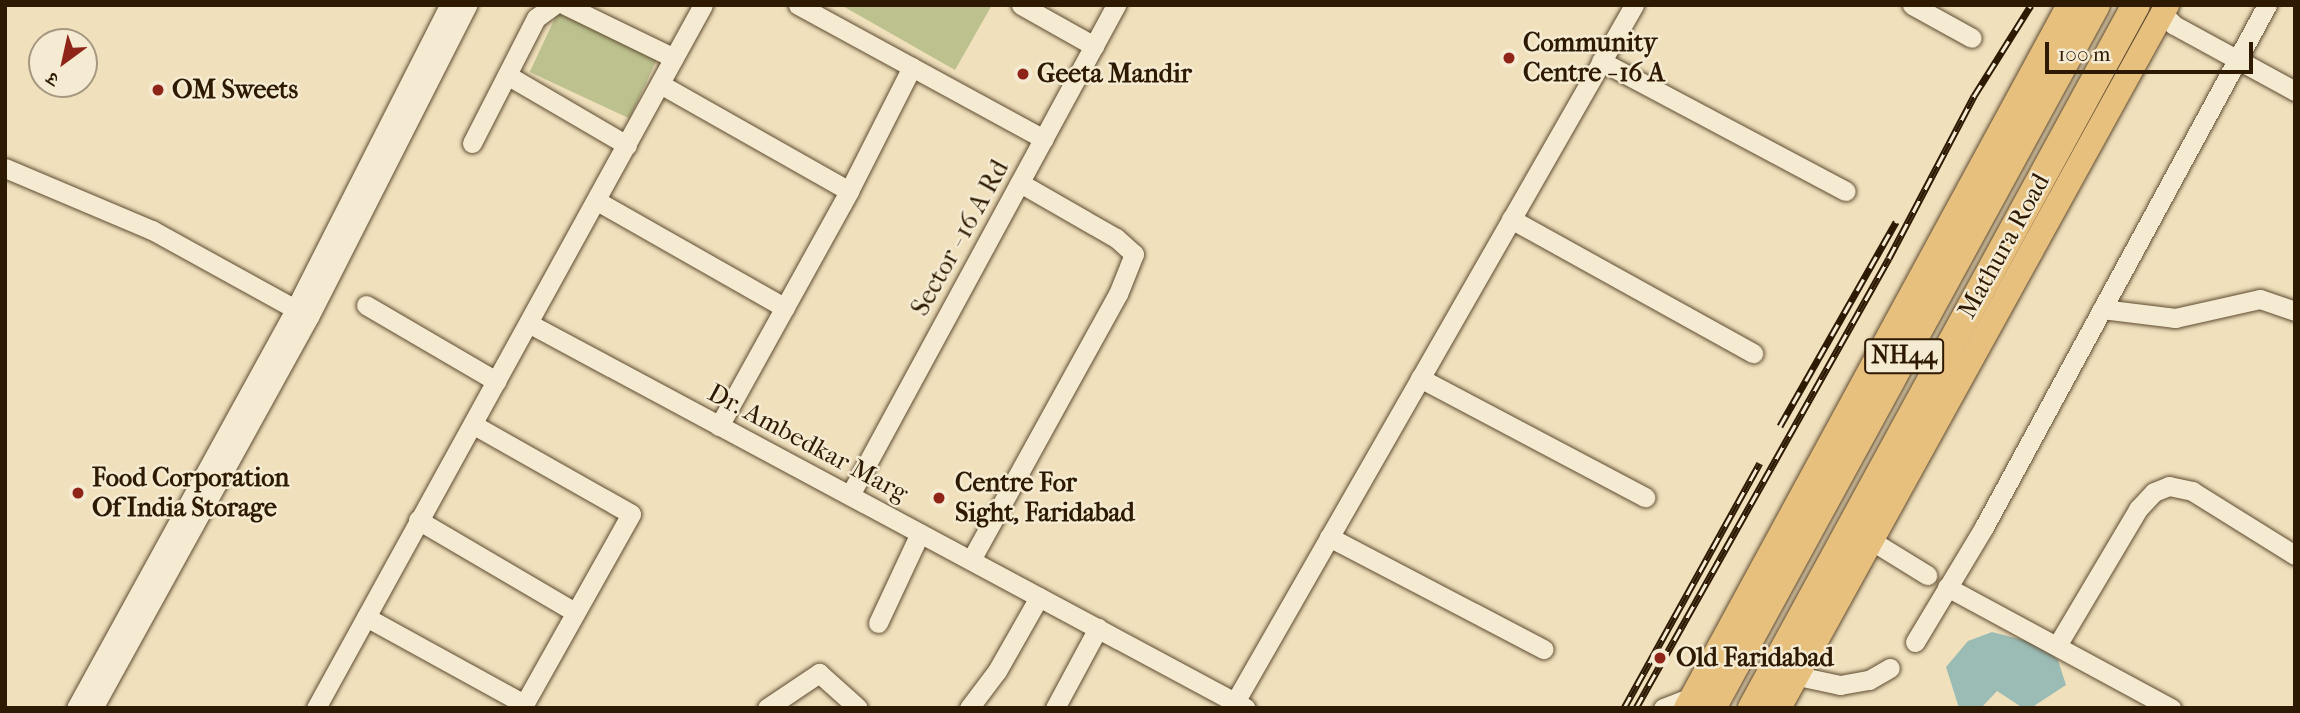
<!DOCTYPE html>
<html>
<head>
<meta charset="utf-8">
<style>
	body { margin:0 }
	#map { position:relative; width:2300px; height:713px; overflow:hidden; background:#f0e0bc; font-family:"IM FELL French Canon","Noto Serif Devanagari",serif }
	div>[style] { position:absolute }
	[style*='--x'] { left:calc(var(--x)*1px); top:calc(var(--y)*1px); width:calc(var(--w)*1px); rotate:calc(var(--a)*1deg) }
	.green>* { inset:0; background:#bcc18e; transform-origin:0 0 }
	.water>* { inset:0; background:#9bbcb5 }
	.roads { filter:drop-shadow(0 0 2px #5e4b31) drop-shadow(0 0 2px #5e4b31) }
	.minor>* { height:19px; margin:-9.5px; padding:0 9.5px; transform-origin:9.5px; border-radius:9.5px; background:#f5ebd3 }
	.major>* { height:24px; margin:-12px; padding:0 12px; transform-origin:12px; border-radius:12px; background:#e8c07e }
	.highway>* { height:28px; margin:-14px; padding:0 14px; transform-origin:14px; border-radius:14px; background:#e8c07e }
	.rail>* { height:7px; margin-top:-3.5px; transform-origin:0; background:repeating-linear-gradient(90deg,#f5ebd3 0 13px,#2e1903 0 26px); box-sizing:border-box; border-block:2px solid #2e1903 }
	.dots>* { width:19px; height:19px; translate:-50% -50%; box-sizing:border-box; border:4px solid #f5ebd3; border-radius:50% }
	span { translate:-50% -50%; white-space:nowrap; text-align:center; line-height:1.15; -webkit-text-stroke:5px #f5ebd3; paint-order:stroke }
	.shield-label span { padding:2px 5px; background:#f5ebd3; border:2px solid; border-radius:5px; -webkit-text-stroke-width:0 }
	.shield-label { font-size:24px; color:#2e1903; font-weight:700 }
	.poi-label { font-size:26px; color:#2e1903; font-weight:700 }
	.left { translate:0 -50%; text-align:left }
	.street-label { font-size:26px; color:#2e1903 }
	.frame { position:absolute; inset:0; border:7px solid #2e1903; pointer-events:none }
	.north { position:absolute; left:28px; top:28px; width:70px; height:70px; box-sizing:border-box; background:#f5ebd3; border:2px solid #a59780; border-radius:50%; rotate:213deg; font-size:19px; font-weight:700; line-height:28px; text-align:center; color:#2e1903 }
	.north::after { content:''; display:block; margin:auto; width:24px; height:32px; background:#8f2418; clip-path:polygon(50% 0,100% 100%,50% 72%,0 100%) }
	.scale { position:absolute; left:2045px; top:42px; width:208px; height:32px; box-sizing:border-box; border:4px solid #2e1903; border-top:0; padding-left:9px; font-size:21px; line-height:24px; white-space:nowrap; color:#2e1903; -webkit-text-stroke:5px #f5ebd3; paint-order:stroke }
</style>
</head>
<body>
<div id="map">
	<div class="green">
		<div style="left:561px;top:5px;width:110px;height:74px;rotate:25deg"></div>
		<div style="clip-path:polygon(841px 5px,992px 5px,955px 70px)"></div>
	</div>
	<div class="water">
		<div style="clip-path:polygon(1992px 632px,2039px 644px,2058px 660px,2066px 685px,2031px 708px,2023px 708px,1997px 691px,1982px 707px,1959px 708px,1946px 667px,1968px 641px)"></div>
	</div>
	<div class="roads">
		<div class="minor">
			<div style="--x:565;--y:5;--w:121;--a:25.9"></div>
			<div style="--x:798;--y:5;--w:280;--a:28.6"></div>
			<div style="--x:1021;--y:5;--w:84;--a:29.3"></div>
			<div style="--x:1912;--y:5;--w:68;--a:28.8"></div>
			<div style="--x:2162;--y:13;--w:17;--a:45"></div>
			<div style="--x:2174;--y:25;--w:138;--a:28.6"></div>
			<div style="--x:1601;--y:61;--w:277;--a:28"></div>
			<div style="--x:507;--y:75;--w:139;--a:30.3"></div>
			<div style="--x:660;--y:84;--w:217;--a:29.5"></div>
			<div style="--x:472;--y:143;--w:140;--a:-62.9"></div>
			<div style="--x:536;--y:18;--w:22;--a:-36"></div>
			<div style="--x:5;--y:168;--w:160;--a:22.9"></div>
			<div style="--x:152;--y:230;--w:176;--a:28.9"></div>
			<div style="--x:597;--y:201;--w:216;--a:29.6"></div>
			<div style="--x:1511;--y:219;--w:277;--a:29"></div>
			<div style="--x:366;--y:305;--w:151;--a:30.3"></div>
			<div style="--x:2102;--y:309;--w:74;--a:7"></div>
			<div style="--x:2175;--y:318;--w:87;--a:-12.6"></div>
			<div style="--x:2260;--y:299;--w:37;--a:19"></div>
			<div style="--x:530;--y:324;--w:812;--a:28.21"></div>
			<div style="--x:1420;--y:378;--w:255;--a:27.9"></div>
			<div style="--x:474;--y:425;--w:180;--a:29.5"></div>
			<div style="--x:631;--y:514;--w:223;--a:119.3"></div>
			<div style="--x:719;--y:426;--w:269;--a:-61"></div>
			<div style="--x:849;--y:191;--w:139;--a:-63.1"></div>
			<div style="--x:850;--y:495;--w:558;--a:-61.5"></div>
			<div style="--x:418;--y:520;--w:182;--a:30.4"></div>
			<div style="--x:1329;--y:537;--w:242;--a:27.6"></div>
			<div style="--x:1872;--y:541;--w:65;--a:31.7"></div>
			<div style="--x:971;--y:560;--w:304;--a:-61.1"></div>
			<div style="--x:1118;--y:294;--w:43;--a:-68.2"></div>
			<div style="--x:1134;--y:254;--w:24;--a:-138"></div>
			<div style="--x:1116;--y:238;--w:111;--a:-150.2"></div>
			<div style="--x:1947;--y:587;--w:255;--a:28.4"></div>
			<div style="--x:366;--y:617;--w:180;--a:28.8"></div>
			<div style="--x:878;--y:623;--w:99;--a:-65"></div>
			<div style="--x:1915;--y:642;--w:134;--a:-59"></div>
			<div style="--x:1984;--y:527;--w:594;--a:-61.54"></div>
			<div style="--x:2058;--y:644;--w:157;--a:-59.3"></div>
			<div style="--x:2138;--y:509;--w:23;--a:-47"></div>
			<div style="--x:2154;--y:492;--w:16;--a:-22"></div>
			<div style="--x:2169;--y:486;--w:24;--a:12"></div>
			<div style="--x:2192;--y:491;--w:121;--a:31.9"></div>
			<div style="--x:1798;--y:676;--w:43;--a:12.1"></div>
			<div style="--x:1840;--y:685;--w:29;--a:-10"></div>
			<div style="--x:1869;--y:680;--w:24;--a:-30"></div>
			<div style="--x:1235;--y:702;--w:803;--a:-60.21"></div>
			<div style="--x:76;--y:708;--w:455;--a:-61.2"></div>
			<div style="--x:295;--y:309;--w:341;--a:-63.1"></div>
			<div style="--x:93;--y:708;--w:447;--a:-61.1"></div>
			<div style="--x:309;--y:317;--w:350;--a:-63.1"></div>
			<div style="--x:316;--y:708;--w:802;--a:-61.17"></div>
			<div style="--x:767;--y:708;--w:63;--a:-33.9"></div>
			<div style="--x:819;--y:673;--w:52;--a:41.9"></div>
			<div style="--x:969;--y:708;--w:46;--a:-52.9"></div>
			<div style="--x:997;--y:671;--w:85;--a:-60.4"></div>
			<div style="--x:1055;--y:708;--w:91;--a:-61.7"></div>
			<div style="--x:1663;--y:708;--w:31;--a:-21"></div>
		</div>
		<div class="major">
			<div style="--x:1686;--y:708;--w:801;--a:-61.42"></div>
			<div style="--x:1779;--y:708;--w:803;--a:-61.1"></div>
		</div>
		<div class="highway">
			<div style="--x:1712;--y:708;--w:801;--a:-61.36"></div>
			<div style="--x:1752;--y:708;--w:801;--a:-61.36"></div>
		</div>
	</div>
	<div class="rail">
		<div style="--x:1780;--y:426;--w:235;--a:-60.4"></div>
		<div style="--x:1624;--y:708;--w:280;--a:-61"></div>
		<div style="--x:1636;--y:708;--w:516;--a:-60.65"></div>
		<div style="--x:1889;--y:258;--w:183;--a:-62.3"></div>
		<div style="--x:1974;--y:96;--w:107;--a:-57.9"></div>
	</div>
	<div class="dots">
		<div style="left:1509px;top:58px;background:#8f2418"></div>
		<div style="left:1023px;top:74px;background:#8f2418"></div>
		<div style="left:158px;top:90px;background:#8f2418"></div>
		<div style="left:78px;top:493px;background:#8f2418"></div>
		<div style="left:939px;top:498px;background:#8f2418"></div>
		<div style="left:1660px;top:658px;background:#8f2418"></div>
	</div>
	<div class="shield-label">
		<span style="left:1904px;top:356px">NH44</span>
	</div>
	<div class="poi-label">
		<span class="left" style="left:1523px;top:58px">Community<br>Centre - 16 A</span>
		<span class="left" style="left:1037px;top:74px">Geeta Mandir</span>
		<span class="left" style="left:172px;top:90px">OM Sweets</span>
		<span class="left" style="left:92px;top:493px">Food Corporation<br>Of India Storage</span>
		<span class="left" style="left:955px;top:498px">Centre For<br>Sight, Faridabad</span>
		<span class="left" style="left:1676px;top:658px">Old Faridabad</span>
	</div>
	<div class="street-label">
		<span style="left:960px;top:238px;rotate:-61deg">Sector - 16 A Rd</span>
		<span style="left:2004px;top:246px;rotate:-61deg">Mathura Road</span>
		<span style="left:808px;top:443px;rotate:28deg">Dr. Ambedkar Marg</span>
	</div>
	<div class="frame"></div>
	<div class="north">उ</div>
	<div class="scale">100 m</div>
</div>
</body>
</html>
